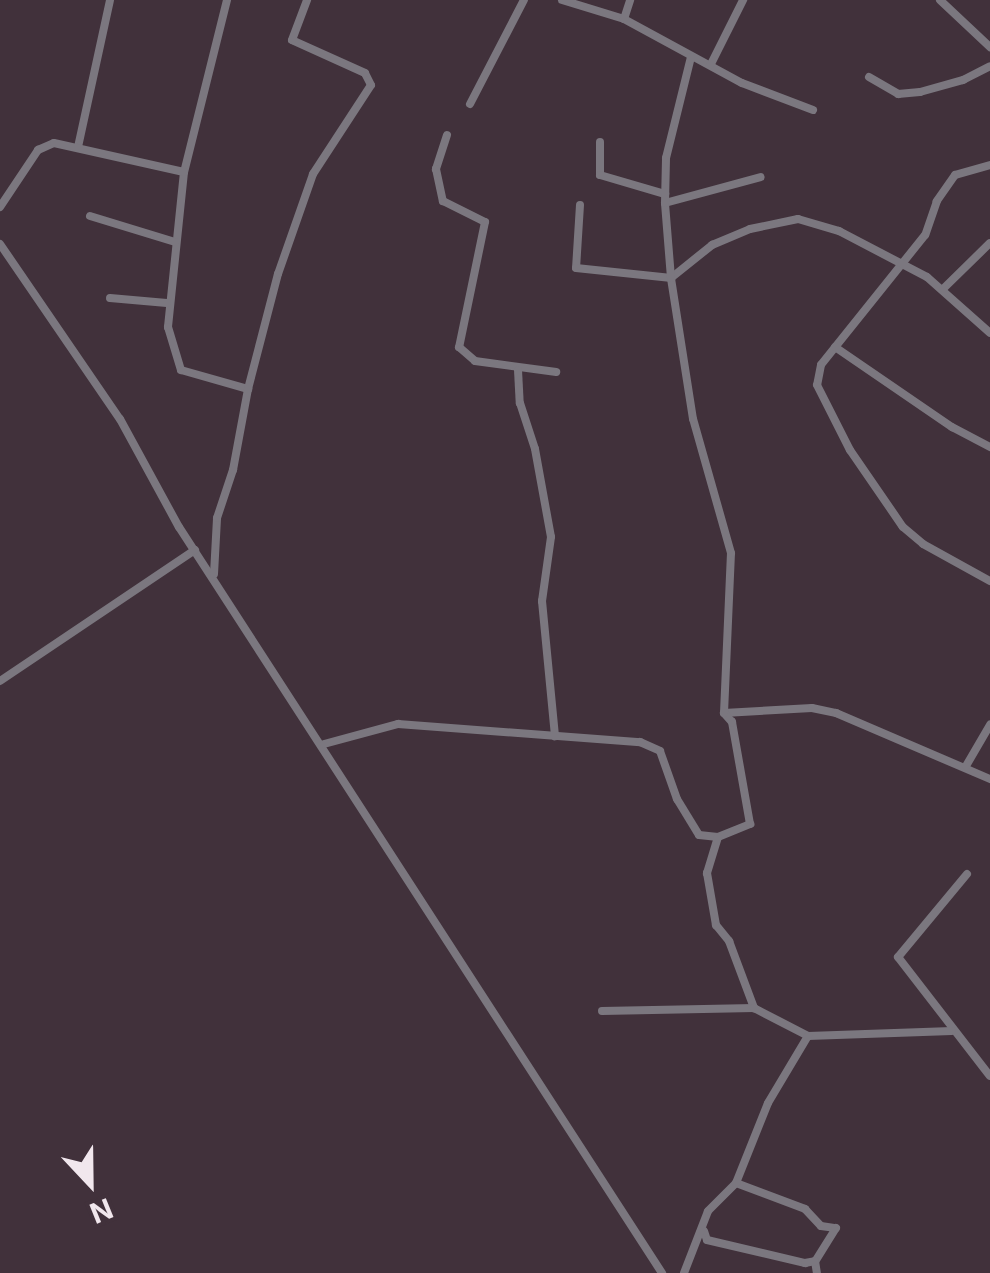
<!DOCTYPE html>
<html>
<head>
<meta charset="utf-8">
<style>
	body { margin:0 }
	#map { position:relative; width:990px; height:1273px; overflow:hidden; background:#41313b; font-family:Inter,sans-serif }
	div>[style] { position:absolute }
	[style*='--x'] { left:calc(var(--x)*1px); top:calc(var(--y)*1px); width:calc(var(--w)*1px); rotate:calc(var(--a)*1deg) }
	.street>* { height:8px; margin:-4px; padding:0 4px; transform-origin:4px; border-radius:4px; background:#7b777f }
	span { translate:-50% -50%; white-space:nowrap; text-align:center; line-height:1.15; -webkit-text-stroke:9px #41313b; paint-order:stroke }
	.north { position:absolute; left:40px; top:1133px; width:100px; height:100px; -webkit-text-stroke:8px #41313b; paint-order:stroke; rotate:158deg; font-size:28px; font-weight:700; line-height:40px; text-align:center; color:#f1e7ed }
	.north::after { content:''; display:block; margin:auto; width:35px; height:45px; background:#f1e7ed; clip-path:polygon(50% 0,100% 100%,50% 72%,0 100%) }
</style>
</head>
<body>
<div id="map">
	<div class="street">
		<div style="--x:227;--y:0;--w:177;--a:104"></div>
		<div style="--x:184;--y:172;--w:156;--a:95.9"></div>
		<div style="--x:168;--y:327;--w:45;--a:73.2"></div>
		<div style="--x:181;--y:370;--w:70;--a:15.8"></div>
		<div style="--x:562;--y:0;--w:65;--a:17"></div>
		<div style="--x:624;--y:19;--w:134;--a:28.5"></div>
		<div style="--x:742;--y:83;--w:76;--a:20.8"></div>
		<div style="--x:940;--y:0;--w:69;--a:43.2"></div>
		<div style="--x:624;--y:19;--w:20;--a:-72"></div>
		<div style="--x:711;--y:64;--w:72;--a:-63.4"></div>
		<div style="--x:869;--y:77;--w:34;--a:30"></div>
		<div style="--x:898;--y:94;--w:22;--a:-5"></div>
		<div style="--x:920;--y:92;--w:45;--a:-15.6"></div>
		<div style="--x:963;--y:80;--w:30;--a:-27"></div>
		<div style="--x:470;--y:104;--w:117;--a:-62.6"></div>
		<div style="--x:447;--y:135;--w:36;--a:108"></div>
		<div style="--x:436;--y:169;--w:33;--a:78"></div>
		<div style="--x:443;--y:201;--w:47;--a:26.6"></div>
		<div style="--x:485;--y:222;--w:128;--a:101.7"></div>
		<div style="--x:459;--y:347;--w:21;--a:41"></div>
		<div style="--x:475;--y:361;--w:82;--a:7.7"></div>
		<div style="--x:600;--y:142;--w:33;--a:90"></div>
		<div style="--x:600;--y:175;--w:68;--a:16.3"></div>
		<div style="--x:78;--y:147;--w:150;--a:-77.7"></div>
		<div style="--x:990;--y:165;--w:36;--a:164"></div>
		<div style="--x:955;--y:175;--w:32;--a:125"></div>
		<div style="--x:937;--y:201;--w:36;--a:109"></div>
		<div style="--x:925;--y:235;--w:166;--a:128.7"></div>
		<div style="--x:821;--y:365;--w:20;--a:101"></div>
		<div style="--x:817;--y:385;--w:73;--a:63.1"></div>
		<div style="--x:850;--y:450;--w:93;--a:55.5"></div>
		<div style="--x:903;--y:527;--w:26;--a:40"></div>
		<div style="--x:923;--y:544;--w:77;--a:28.9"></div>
		<div style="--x:665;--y:203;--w:99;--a:-15.2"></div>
		<div style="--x:580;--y:205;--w:63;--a:93.6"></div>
		<div style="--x:576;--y:268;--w:96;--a:6"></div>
		<div style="--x:671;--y:278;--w:53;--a:-38.8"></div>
		<div style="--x:712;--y:245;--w:41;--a:-22.8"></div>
		<div style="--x:750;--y:229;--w:49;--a:-11.8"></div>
		<div style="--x:798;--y:219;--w:43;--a:16.3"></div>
		<div style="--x:839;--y:231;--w:99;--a:27.6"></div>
		<div style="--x:927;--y:277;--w:84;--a:41.6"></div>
		<div style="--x:0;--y:207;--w:69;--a:-56.3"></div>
		<div style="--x:38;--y:150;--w:17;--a:-24"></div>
		<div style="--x:54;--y:143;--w:133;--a:12.6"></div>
		<div style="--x:90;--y:216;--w:89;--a:17"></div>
		<div style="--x:0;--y:244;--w:212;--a:55.6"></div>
		<div style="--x:120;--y:419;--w:123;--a:61.4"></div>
		<div style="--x:179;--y:527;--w:889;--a:57.08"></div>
		<div style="--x:944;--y:288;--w:64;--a:-44.4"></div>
		<div style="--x:110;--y:298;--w:57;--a:5"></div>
		<div style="--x:835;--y:347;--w:142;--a:34.4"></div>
		<div style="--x:952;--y:427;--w:43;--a:27.8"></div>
		<div style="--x:518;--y:370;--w:33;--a:87"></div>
		<div style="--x:520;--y:403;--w:48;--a:71.9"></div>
		<div style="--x:535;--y:449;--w:89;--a:79.7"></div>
		<div style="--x:551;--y:537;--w:65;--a:98"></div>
		<div style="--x:542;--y:601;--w:136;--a:84.5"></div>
		<div style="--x:214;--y:574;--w:56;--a:-86.9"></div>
		<div style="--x:217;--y:518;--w:51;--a:-71.6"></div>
		<div style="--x:233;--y:470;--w:82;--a:-79.5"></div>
		<div style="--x:248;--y:389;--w:119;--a:-75.4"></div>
		<div style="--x:278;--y:274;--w:106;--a:-70.7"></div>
		<div style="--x:313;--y:174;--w:106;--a:-56.9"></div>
		<div style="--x:371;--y:85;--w:13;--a:-117"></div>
		<div style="--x:365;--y:73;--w:80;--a:-155.7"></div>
		<div style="--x:292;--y:40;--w:43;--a:-69.4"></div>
		<div style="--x:0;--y:681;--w:235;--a:-33.9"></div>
		<div style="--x:724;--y:713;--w:88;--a:-3.3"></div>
		<div style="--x:812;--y:708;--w:25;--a:12"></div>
		<div style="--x:836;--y:713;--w:168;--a:23.2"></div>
		<div style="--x:324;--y:744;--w:77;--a:-15.1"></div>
		<div style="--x:398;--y:724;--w:243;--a:4.3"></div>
		<div style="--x:640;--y:742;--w:22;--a:24"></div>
		<div style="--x:660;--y:751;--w:51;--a:70.5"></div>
		<div style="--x:677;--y:799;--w:42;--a:58.6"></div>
		<div style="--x:699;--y:835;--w:19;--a:6"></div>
		<div style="--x:718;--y:837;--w:35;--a:-22"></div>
		<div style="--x:750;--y:824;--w:104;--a:-100"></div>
		<div style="--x:732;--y:722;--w:12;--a:-132"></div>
		<div style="--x:724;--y:713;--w:160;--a:-87.5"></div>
		<div style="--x:731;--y:553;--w:139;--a:-105.8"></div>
		<div style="--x:693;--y:419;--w:143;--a:-98.9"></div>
		<div style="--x:671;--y:278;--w:75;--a:-94.6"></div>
		<div style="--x:665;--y:203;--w:45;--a:-88.7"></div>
		<div style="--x:666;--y:158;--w:104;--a:-76.1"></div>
		<div style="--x:966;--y:766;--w:48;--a:-59.7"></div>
		<div style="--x:718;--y:837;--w:38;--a:107"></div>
		<div style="--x:707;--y:873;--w:53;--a:80.2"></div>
		<div style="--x:716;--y:925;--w:21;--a:51"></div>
		<div style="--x:729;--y:941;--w:72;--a:69.5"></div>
		<div style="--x:967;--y:874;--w:108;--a:129.7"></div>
		<div style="--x:898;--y:957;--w:150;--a:52.3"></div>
		<div style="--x:602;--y:1011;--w:152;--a:-1.1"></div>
		<div style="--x:754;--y:1008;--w:61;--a:27.4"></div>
		<div style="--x:808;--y:1036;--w:144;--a:-2"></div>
		<div style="--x:736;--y:1183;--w:74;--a:20.6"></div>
		<div style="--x:805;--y:1209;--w:23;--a:47"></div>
		<div style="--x:821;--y:1226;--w:15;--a:8"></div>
		<div style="--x:836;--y:1228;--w:39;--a:122"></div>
		<div style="--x:815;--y:1261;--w:12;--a:81"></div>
		<div style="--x:704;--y:1231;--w:9;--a:72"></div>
		<div style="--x:707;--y:1240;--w:101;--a:13.2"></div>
		<div style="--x:805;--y:1263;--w:10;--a:-11"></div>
		<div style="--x:684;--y:1273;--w:66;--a:-68.8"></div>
		<div style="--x:708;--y:1211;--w:40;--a:-45"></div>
		<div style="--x:736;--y:1183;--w:86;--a:-68.2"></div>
		<div style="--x:768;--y:1103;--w:78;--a:-59.2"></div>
	</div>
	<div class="north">N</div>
</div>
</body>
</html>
